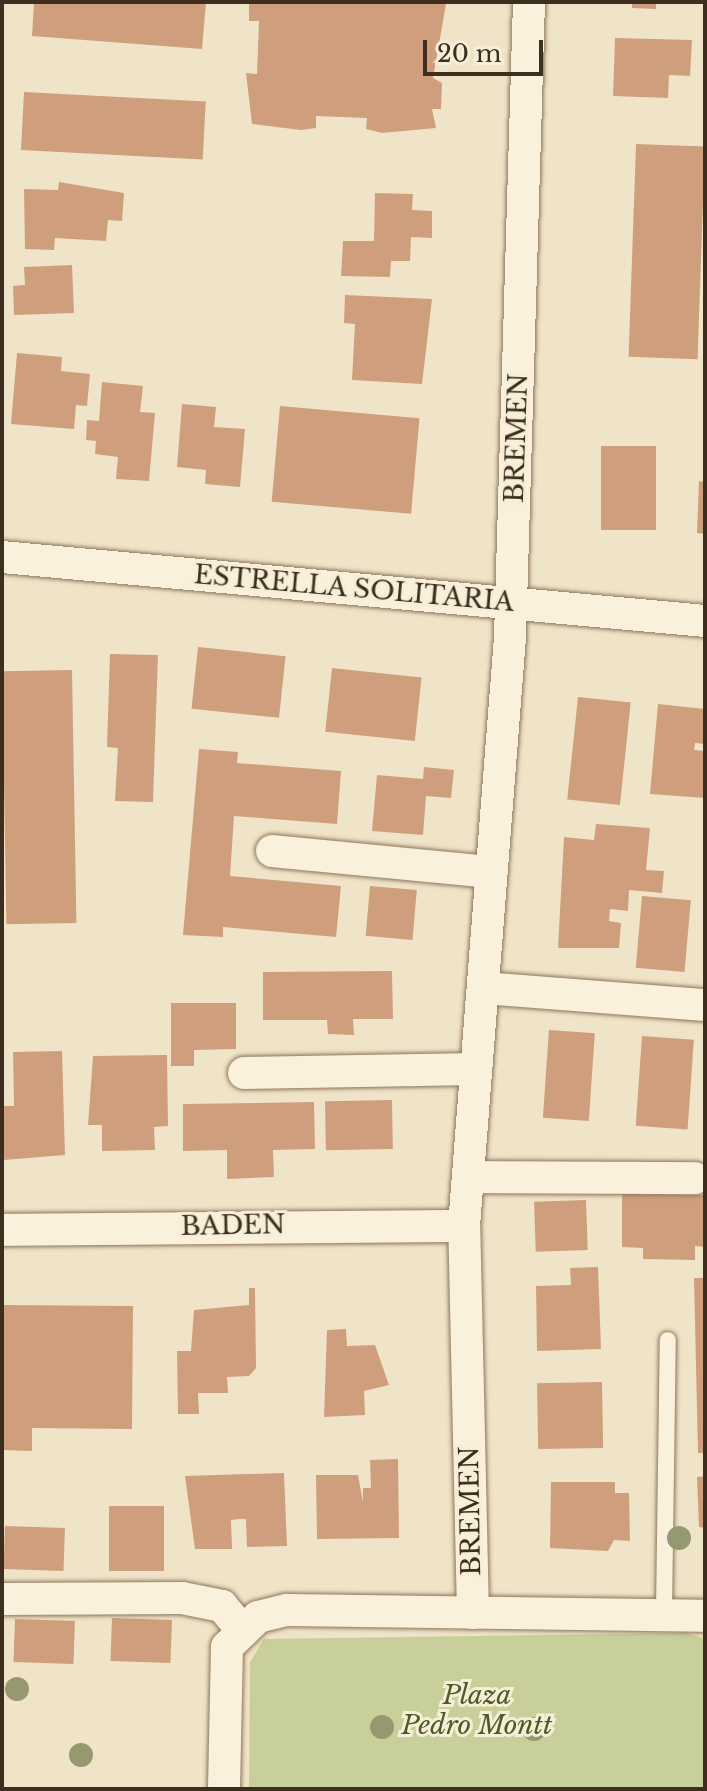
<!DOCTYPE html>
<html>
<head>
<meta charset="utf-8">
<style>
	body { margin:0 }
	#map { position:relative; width:707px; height:1791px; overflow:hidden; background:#f0e4c8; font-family:"Libre Baskerville",serif }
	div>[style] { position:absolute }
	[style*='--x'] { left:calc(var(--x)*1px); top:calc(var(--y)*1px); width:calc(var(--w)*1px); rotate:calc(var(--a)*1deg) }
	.green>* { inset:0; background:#c9cf9b }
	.building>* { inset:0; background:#cf9f7d; transform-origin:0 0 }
	.roads { filter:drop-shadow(0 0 2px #8d765c) drop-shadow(0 0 2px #8d765c) }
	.lane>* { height:16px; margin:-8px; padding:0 8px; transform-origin:8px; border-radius:8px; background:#faf1dc }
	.street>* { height:32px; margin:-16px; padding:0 16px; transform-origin:16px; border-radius:16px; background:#faf1dc }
	.trees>* { width:24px; height:24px; margin:-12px; border-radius:50%; background:#96986f }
	span { translate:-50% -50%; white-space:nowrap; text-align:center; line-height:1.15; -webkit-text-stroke:6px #f7eed8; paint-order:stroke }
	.street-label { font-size:26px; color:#3d2e20 }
	.park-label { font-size:26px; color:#4d5a26; font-style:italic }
	.frame { position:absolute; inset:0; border:4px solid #3d2e20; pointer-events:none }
	.scale { position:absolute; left:423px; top:40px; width:120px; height:36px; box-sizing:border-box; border:4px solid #3d2e20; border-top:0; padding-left:10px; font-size:24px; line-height:28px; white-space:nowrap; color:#3d2e20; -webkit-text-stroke:6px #f7eed8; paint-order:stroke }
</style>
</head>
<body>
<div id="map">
	<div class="green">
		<div style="clip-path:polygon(686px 1633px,705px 1639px,705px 1789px,249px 1789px,250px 1662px,264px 1639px)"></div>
	</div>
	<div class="building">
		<div style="clip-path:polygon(34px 2px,206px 2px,202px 49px,32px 36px)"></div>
		<div style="clip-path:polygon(249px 2px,446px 4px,433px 78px,442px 83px,441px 109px,432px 109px,436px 128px,382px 133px,366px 129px,367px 118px,316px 116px,316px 128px,301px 130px,252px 124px,246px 73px,257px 74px,259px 21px,249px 21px)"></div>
		<div style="clip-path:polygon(632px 2px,656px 2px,656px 9px,632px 8px)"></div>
		<div style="clip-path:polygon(615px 38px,692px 40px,690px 76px,669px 75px,668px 98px,613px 96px)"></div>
		<div style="left:24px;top:92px;width:182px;height:58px;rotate:3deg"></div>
		<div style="left:636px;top:144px;width:69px;height:213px;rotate:2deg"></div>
		<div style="clip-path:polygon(59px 182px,124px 193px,122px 221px,108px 220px,106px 241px,55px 238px,54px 250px,25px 249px,24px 189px,58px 190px)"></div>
		<div style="clip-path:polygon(375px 193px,413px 194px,412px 210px,432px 211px,432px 238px,411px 237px,410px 261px,391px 261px,390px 277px,341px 276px,343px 241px,374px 241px)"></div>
		<div style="clip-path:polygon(72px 265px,74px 313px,14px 315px,13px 286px,25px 285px,24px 267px)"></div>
		<div style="clip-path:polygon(345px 295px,432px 299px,422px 384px,352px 380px,355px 324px,344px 323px)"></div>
		<div style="clip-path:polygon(17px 353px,62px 357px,61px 371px,90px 374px,87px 406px,76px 405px,74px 429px,11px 424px)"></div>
		<div style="clip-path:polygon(102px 382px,143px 386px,140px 412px,155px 413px,149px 481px,116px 479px,118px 457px,95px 454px,96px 441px,86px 440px,87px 420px,99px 421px)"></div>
		<div style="clip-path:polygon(182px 404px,216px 407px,214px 427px,245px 429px,240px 487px,205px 484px,206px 470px,177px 467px)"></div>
		<div style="left:280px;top:406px;width:140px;height:96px;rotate:5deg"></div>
		<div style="left:601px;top:446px;width:55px;height:84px"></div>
		<div style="clip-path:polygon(699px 481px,705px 482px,705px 534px,697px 533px)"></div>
		<div style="left:198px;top:647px;width:88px;height:62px;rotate:6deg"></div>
		<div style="clip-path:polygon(110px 654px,158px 655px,153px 802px,115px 801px,118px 748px,107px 747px)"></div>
		<div style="left:332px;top:668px;width:90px;height:64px;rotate:6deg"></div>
		<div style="left:72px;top:670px;width:253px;height:70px;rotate:89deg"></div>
		<div style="left:578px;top:697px;width:53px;height:103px;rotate:6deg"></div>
		<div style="clip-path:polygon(658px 704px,705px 709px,705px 744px,695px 743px,694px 750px,705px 751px,705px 798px,650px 794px)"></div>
		<div style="clip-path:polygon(199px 749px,238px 752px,237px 763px,341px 771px,337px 824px,234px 816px,230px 876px,341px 886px,336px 937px,223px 927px,223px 937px,183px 935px)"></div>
		<div style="clip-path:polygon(424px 767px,454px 770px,451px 798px,426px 796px,423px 835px,372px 831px,377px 775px,423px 779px)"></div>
		<div style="clip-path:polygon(596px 824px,650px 828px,646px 870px,664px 871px,662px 893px,629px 890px,628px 911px,610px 909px,609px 921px,621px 923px,619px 948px,558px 948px,564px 837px,594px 840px)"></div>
		<div style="left:370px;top:886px;width:47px;height:50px;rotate:5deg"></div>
		<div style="left:642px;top:896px;width:49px;height:72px;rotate:5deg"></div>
		<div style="clip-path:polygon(392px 971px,393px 1019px,353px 1019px,354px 1035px,328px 1034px,327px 1020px,263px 1020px,263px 972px)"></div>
		<div style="clip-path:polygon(171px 1003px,236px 1003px,236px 1049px,194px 1050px,194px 1066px,171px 1066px)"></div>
		<div style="left:549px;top:1030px;width:46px;height:88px;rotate:4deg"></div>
		<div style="left:642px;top:1036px;width:52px;height:90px;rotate:4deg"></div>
		<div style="clip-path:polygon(62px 1051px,65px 1155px,4px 1160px,3px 1106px,14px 1106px,13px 1052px)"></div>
		<div style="clip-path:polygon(167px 1055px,168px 1126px,154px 1127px,155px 1150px,102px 1151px,102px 1125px,88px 1125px,93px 1056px)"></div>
		<div style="left:392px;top:1100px;width:49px;height:67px;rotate:89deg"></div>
		<div style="clip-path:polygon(314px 1102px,315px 1149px,273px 1150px,274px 1177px,227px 1179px,227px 1150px,183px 1151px,183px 1104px)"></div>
		<div style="clip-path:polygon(622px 1194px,705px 1195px,704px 1247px,695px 1246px,695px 1260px,643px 1259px,643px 1248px,622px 1247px)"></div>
		<div style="left:586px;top:1200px;width:50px;height:52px;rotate:88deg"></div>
		<div style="clip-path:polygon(598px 1267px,601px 1349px,537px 1351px,536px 1286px,571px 1285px,570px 1268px)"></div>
		<div style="clip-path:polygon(694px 1278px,705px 1278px,705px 1453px,698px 1453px)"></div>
		<div style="clip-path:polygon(249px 1288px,255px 1288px,256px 1368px,249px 1376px,227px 1377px,228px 1393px,198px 1393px,199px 1414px,178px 1414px,177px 1351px,191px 1351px,194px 1310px,249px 1305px)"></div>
		<div style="clip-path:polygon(2px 1305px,133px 1306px,132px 1429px,32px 1428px,32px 1451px,2px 1450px)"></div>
		<div style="clip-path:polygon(346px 1329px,347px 1346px,375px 1345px,389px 1385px,364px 1391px,365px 1415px,324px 1417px,327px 1330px)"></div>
		<div style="left:602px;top:1382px;width:66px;height:65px;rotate:89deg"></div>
		<div style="clip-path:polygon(398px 1459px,399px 1538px,317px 1539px,316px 1475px,358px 1475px,363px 1502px,363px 1488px,371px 1488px,370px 1460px)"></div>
		<div style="clip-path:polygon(284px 1473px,287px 1546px,247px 1547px,246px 1519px,240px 1519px,231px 1520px,232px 1549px,195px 1549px,185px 1476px)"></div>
		<div style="clip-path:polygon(705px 1476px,705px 1528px,699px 1527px,697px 1477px)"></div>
		<div style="clip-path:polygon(551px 1482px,615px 1482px,615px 1493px,629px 1493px,630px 1541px,614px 1540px,608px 1551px,550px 1548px)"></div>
		<div style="left:109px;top:1506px;width:55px;height:65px"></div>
		<div style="left:5px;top:1526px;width:60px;height:43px;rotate:2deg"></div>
		<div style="left:112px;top:1618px;width:60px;height:43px;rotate:2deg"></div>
		<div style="left:15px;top:1619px;width:60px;height:43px;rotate:2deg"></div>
	</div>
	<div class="roads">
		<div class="lane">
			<div style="--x:664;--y:1611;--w:271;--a:-89.2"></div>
		</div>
		<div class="street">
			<div style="--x:2;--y:557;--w:706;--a:5.2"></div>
			<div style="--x:272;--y:851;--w:220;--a:5.5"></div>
			<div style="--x:483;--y:988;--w:220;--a:4.4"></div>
			<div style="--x:244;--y:1073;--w:232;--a:-1"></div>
			<div style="--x:468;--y:1177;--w:227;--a:0.3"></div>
			<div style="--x:2;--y:1230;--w:462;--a:-0.5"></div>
			<div style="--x:2;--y:1599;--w:180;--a:-0.3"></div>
			<div style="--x:182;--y:1598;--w:41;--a:11.3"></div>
			<div style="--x:222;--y:1606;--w:30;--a:50"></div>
			<div style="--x:473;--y:1613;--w:387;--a:-91.3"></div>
			<div style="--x:464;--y:1226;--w:590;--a:-85.53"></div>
			<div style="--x:510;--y:638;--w:636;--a:-88.29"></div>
			<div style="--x:224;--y:1789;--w:142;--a:-88.8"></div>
			<div style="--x:227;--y:1647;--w:43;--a:-44.1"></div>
			<div style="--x:258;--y:1617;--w:30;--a:-14"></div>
			<div style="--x:287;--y:1610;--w:418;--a:0.8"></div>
		</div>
	</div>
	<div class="trees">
		<div style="left:679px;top:1538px"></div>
		<div style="left:17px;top:1689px"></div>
		<div style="left:382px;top:1727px"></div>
		<div style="left:534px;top:1729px"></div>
		<div style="left:81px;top:1755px"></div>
	</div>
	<div class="street-label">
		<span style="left:517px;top:438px;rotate:-88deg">BREMEN</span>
		<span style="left:354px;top:589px;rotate:5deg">ESTRELLA SOLITARIA</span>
		<span style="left:233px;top:1226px;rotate:-1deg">BADEN</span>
		<span style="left:471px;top:1511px;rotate:-91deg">BREMEN</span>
	</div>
	<div class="park-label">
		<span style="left:477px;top:1711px">Plaza<br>Pedro Montt</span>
	</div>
	<div class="frame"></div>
	<div class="scale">20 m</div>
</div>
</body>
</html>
